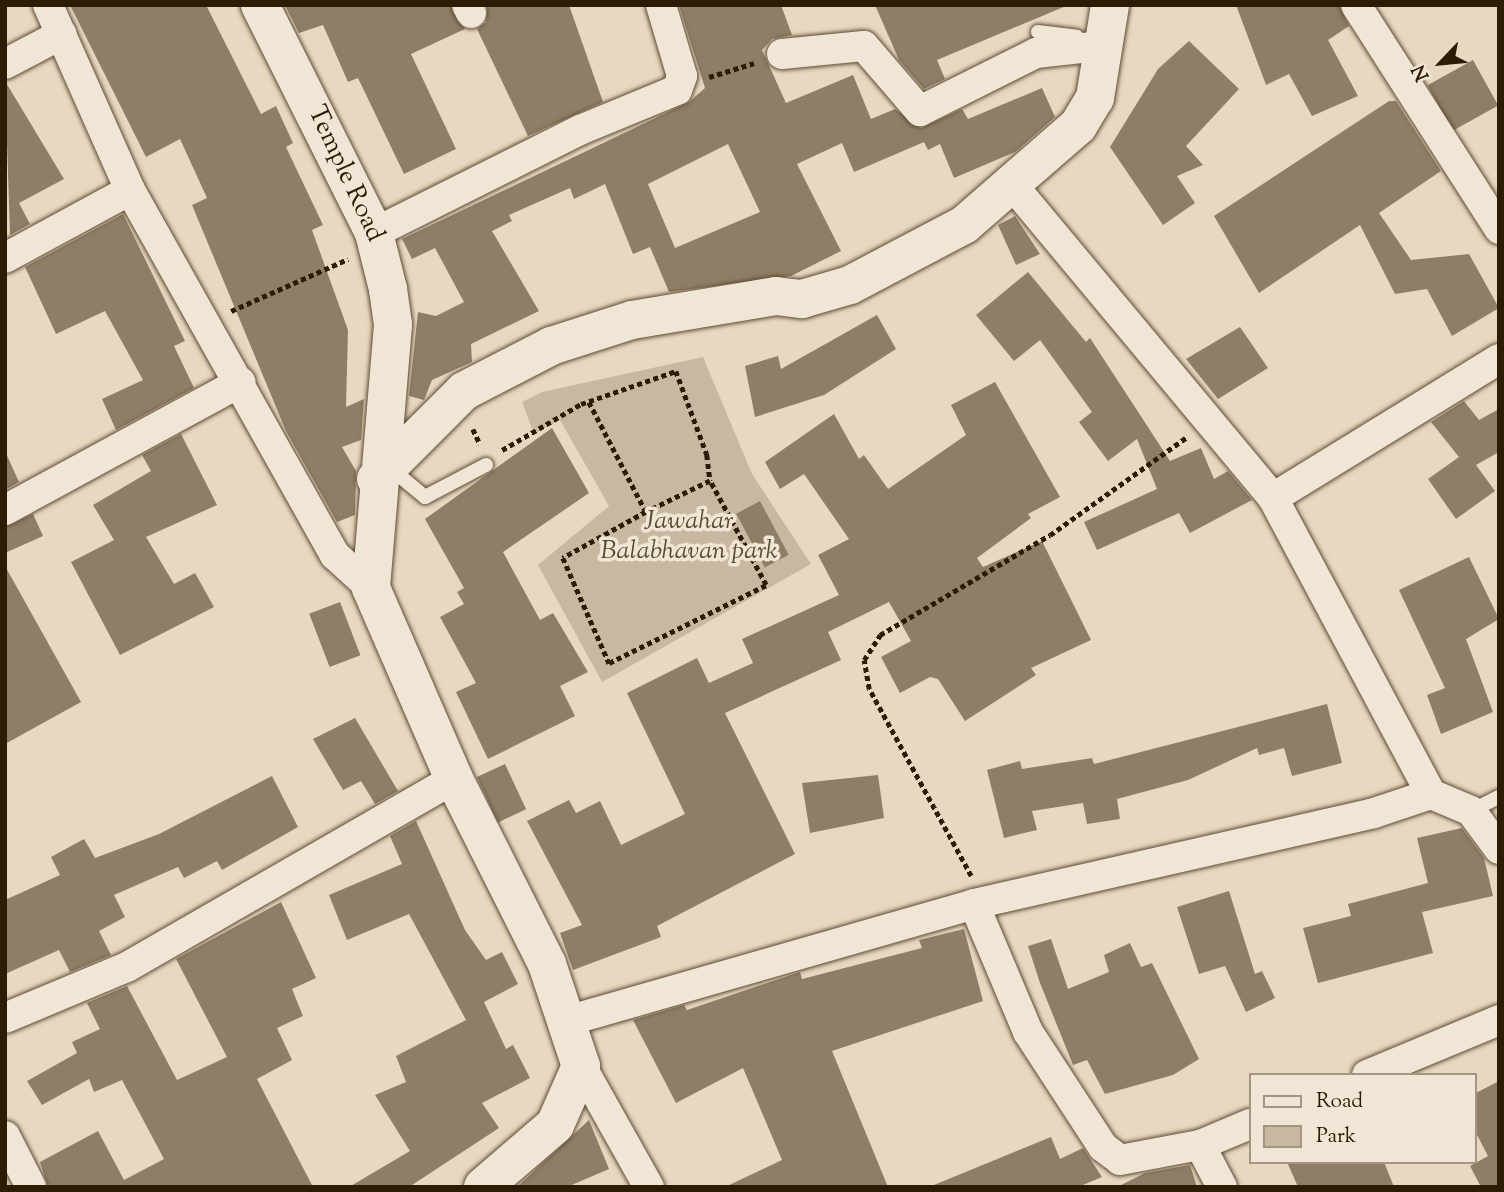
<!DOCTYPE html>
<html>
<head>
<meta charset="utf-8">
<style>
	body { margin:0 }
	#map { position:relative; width:1504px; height:1192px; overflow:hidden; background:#e9d8c0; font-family:"Sorts Mill Goudy",serif }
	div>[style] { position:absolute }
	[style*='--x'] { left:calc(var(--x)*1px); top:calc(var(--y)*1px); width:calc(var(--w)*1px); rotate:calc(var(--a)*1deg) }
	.green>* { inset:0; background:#c9b8a0 }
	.building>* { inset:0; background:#8f7e66; transform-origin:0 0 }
	.path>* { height:4.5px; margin-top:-2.25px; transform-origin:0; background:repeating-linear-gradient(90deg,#2d1c05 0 5px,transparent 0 8.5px) }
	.roads { filter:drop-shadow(0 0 2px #5c4b34) drop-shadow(0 0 2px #5c4b34) }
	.lane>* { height:14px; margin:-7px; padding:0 7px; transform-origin:7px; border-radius:7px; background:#f1e6d6 }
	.street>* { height:30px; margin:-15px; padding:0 15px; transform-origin:15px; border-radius:15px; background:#f1e6d6 }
	.secondary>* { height:38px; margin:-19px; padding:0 19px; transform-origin:19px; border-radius:19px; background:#f1e6d6 }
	span { translate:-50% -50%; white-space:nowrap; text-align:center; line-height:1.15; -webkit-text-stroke:7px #f1e6d6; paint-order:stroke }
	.street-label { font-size:26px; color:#2d1c05 }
	.park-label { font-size:26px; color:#5c4b34; font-style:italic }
	.frame { position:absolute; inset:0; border:7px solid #2d1c05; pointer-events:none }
	.legend { position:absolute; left:1249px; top:1073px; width:228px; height:91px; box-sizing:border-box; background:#f1e6d6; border:2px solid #a39582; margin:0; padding:9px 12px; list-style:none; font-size:21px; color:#2d1c05 }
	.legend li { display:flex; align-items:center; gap:14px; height:35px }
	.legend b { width:35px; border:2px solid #a39582 }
	.north { position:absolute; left:1406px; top:28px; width:70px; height:70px; -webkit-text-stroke:5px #f1e6d6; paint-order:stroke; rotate:244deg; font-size:19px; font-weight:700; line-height:28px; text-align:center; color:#2d1c05 }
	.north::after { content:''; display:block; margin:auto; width:24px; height:32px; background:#2d1c05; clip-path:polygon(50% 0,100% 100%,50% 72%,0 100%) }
</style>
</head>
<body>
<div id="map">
	<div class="green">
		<div style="clip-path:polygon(703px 357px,752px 474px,811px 564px,602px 682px,538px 565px,609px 506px,560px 420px,534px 434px,522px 402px,542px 392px)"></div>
	</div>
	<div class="building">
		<div style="clip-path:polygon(70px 5px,206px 5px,261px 114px,276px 106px,293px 143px,286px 147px,323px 225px,312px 230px,348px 330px,346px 407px,364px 399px,361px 440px,342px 447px,356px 471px,355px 515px,337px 522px,286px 431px,192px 205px,207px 198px,180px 139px,146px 157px)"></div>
		<div style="clip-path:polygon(285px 5px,450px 5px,465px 29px,411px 54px,456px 149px,404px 174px,358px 78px,348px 82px,323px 25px,299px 33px)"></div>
		<div style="clip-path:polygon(487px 5px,569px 5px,603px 102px,528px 136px,477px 29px,486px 22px)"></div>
		<div style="clip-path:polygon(evenodd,679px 5px,781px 5px,792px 35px,772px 39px,762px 50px,786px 103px,853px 75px,871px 119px,895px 109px,921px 128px,962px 109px,968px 119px,1042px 88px,1055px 117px,1015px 152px,954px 178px,940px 144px,928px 150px,924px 142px,854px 172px,842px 143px,797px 164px,841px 251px,791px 276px,669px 292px,650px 247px,633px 254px,605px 184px,574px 199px,570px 188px,509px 215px,512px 221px,492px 231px,539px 311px,471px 344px,472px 362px,432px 380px,424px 400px,409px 396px,418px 312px,436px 316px,464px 302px,435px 248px,412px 259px,402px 239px,689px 102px,705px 88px,679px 5px,728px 144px,760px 212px,675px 248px,648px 184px,728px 144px)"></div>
		<div style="clip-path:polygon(875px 5px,1066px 5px,1066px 6px,937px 60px,945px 79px,924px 89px,899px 60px)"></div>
		<div style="clip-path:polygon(1236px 5px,1339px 5px,1349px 26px,1328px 40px,1358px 96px,1312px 116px,1289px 74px,1266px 85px)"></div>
		<div style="clip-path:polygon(1189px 41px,1239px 89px,1186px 146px,1203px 165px,1177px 176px,1195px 203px,1163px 225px,1110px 147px,1158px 69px)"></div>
		<div style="left:1473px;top:60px;width:52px;height:52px;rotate:61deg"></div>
		<div style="clip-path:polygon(5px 81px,64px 179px,19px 203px,30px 224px,10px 235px)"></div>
		<div style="clip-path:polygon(1389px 101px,1396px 101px,1441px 171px,1379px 213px,1411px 260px,1469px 254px,1499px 308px,1452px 336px,1427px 289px,1395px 294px,1360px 225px,1259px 293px,1214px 216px)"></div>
		<div style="clip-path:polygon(123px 214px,185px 341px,174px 346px,194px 388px,116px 430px,102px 399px,143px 380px,105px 311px,56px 334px,25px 267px)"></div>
		<div style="clip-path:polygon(1015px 216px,1040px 254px,1016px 265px,998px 225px)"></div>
		<div style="clip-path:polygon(1028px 272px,1086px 342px,1090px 338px,1170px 461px,1201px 448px,1214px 479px,1228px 471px,1252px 500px,1190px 533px,1179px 513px,1097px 550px,1084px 522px,1157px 489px,1137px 439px,1108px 461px,1079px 422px,1092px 412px,1040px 340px,1014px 361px,976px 315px)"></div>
		<div style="clip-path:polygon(877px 315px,896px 349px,824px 395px,755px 417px,745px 366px,778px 356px,781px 369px)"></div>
		<div style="clip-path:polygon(1240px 327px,1268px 368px,1218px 399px,1186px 359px)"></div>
		<div style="clip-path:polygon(995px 382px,1060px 497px,1028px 514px,1031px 518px,977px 558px,983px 567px,1042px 541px,1091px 640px,1031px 668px,1036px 675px,965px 721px,938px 679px,930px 677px,900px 693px,881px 657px,911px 641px,889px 602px,828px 632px,841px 660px,725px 713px,795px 854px,657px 926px,661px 937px,573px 970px,560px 933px,582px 925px,527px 821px,569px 800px,576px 813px,600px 801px,621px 845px,685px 814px,627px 693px,697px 658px,709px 683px,753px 663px,742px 639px,839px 595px,818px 555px,849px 539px,804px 474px,780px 489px,765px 462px,834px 414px,859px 459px,864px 455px,888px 489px,966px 435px,951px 405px)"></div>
		<div style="clip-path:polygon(1464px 401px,1479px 420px,1499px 409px,1499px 452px,1476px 465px,1495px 491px,1456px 519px,1428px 479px,1459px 457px,1431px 422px)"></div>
		<div style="clip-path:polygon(552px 428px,589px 493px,503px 552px,540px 620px,553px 613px,588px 672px,560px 686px,575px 716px,488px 759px,456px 692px,476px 683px,440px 617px,464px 604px,457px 592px,464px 588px,425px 519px)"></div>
		<div style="clip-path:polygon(181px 434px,217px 505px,146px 537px,174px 584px,195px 573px,214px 607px,120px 655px,71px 562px,114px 540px,93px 505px,151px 471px,142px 455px)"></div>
		<div style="clip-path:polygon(5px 451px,19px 482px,5px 490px)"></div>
		<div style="left:760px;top:501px;width:61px;height:27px;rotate:62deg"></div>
		<div style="clip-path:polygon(33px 514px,43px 536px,5px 553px,5px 527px)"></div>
		<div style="clip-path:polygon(1469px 557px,1499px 619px,1466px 639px,1493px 712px,1441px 734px,1427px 695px,1445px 688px,1399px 590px)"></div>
		<div style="clip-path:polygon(5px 566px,81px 702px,5px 744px)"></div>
		<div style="left:340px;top:602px;width:57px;height:33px;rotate:69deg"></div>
		<div style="clip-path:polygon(1327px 704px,1342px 763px,1292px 776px,1284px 748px,1259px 755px,1257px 748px,1188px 780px,1117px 799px,1120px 819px,1087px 824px,1083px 803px,1032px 811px,1037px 830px,1004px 838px,987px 770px,1020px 761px,1022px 769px,1092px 758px,1094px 764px)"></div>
		<div style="clip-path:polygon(355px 718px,398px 791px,375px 804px,361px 781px,343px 790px,313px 739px)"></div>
		<div style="left:505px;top:764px;width:50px;height:31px;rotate:65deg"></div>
		<div style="clip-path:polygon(878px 775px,884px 818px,810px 833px,802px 783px)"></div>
		<div style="clip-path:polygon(272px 776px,298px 827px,222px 870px,217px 861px,184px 878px,178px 867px,114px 895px,125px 917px,99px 931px,111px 955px,70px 972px,59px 950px,5px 974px,5px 900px,60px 875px,51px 857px,84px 839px,95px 858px,159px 834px)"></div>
		<div style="clip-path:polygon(416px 821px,465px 930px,486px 960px,502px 952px,518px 984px,484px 1002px,506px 1049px,513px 1045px,530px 1078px,482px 1103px,499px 1128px,409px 1187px,349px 1187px,410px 1151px,375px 1095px,406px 1082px,396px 1056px,466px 1020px,409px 914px,347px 940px,329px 895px,402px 864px,390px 836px)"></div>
		<div style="clip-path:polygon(1462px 828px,1484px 858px,1493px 896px,1422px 912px,1433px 953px,1318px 983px,1303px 928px,1351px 916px,1348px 904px,1428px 883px,1417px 838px)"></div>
		<div style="clip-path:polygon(1229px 891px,1255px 974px,1262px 971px,1275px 998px,1246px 1012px,1225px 966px,1199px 974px,1177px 907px)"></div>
		<div style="clip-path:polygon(281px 902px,316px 978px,292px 989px,303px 1016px,277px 1028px,292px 1060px,257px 1079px,313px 1187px,48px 1187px,40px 1162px,98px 1131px,124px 1180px,164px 1159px,122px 1080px,94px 1092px,89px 1079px,42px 1105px,27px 1081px,77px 1053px,72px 1042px,100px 1029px,87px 1003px,127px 986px,177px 1080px,227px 1057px,176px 959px)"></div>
		<div style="clip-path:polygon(964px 929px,983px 1001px,832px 1051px,888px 1187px,725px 1187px,782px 1160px,743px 1068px,676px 1103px,633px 1020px,684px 1005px,687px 1010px,800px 972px,802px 979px,922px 948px,919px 940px)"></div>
		<div style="clip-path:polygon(1051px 939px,1068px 989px,1109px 972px,1104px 955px,1130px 943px,1141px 967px,1152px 963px,1199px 1059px,1173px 1075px,1105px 1094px,1087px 1060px,1073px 1065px,1040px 983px,1028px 946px)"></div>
		<div style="clip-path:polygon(1499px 1081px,1499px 1187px,1481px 1187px,1470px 1166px,1488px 1156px,1474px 1129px,1474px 1094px)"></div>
		<div style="clip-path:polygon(589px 1120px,609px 1169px,567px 1187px,517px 1187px)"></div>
		<div style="clip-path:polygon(1051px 1137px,1060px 1159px,1083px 1148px,1102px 1177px,1078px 1187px,929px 1187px)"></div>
		<div style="clip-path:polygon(1287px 1162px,1384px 1162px,1394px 1187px,1298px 1187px)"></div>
		<div style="clip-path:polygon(1190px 1165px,1197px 1187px,1117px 1187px,1145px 1173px)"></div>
	</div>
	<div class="path">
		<div style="--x:709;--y:77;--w:47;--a:-17.3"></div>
		<div style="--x:231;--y:311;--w:128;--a:-24"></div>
		<div style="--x:589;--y:402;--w:124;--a:62.6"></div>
		<div style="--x:646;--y:512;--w:95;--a:151"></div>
		<div style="--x:563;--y:558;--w:115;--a:66.3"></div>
		<div style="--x:609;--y:663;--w:175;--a:-26.4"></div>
		<div style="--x:766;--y:585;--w:118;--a:-118.3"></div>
		<div style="--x:710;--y:481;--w:71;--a:154.2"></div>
		<div style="--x:473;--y:429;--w:17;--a:65"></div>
		<div style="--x:502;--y:450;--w:91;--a:-30.2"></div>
		<div style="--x:581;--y:404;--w:101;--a:-19.2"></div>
		<div style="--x:676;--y:371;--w:90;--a:69.7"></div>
		<div style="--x:707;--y:455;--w:26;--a:83"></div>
		<div style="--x:971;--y:876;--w:213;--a:-118.6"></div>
		<div style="--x:869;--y:689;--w:29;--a:-100"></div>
		<div style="--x:864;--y:660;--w:30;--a:-57"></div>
		<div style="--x:880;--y:635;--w:197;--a:-30.5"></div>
		<div style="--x:1050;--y:535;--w:168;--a:-35.6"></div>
	</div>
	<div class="roads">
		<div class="lane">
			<div style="--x:1038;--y:32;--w:39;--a:7"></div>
			<div style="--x:389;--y:467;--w:47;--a:39.8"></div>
			<div style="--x:425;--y:497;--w:69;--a:-27.7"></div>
			<div style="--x:1471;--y:811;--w:31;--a:-27"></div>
		</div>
		<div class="street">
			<div style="--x:48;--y:5;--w:202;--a:66.1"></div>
			<div style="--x:130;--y:190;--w:419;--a:60.7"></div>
			<div style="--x:335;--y:555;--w:49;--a:42.5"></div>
			<div style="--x:467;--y:5;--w:9;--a:63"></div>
			<div style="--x:1356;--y:5;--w:266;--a:57.4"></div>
			<div style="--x:782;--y:54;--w:82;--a:-5.6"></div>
			<div style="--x:864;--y:46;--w:86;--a:49.3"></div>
			<div style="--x:920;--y:111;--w:130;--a:-26.6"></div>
			<div style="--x:1036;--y:53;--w:64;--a:-6.2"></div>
			<div style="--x:5;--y:64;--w:64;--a:-27.8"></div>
			<div style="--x:1014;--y:187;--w:405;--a:50.2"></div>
			<div style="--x:1273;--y:498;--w:336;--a:61.9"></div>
			<div style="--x:1431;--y:794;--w:43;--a:23"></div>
			<div style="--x:1471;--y:811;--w:47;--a:53.6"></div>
			<div style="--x:374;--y:233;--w:230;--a:-26.6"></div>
			<div style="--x:580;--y:130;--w:105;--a:-22.4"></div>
			<div style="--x:677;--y:90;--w:15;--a:-70"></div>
			<div style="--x:682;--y:76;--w:74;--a:-106.5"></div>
			<div style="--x:5;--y:258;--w:142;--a:-28.5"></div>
			<div style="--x:1273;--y:498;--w:265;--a:-31.6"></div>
			<div style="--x:5;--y:510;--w:268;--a:-28.5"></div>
			<div style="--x:974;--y:904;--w:139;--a:67.1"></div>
			<div style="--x:1028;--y:1032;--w:137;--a:56.9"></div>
			<div style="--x:1103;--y:1147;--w:21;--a:37"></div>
			<div style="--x:1120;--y:1160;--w:81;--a:-10.6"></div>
			<div style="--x:1200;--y:1145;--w:54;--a:-22.8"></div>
			<div style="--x:5;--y:1018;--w:132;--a:-22.7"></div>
			<div style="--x:127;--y:967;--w:377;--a:-29.9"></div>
			<div style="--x:567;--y:1021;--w:423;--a:-16"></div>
			<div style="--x:974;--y:904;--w:410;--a:-12.8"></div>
			<div style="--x:1374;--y:813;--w:60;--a:-18.4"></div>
			<div style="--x:581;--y:1066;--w:139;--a:60.7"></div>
			<div style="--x:1367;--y:1075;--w:143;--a:-22.6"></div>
			<div style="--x:5;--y:1136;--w:57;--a:63"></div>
			<div style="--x:1200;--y:1145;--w:47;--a:62.4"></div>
		</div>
		<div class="secondary">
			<div style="--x:260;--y:5;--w:255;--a:63.4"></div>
			<div style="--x:374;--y:233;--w:58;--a:76"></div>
			<div style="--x:388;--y:289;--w:36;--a:82"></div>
			<div style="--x:393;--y:325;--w:264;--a:94.8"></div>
			<div style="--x:371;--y:588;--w:208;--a:66.5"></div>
			<div style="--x:454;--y:779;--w:207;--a:63.3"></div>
			<div style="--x:547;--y:964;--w:108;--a:71.6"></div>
			<div style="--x:581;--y:1066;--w:64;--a:113.8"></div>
			<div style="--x:555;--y:1125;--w:95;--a:139.3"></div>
			<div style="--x:376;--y:479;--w:124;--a:-45"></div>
			<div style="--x:464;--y:391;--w:98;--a:-27.3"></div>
			<div style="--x:551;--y:346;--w:85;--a:-17.8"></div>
			<div style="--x:632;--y:320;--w:146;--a:-9.5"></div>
			<div style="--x:776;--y:296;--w:26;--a:7"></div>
			<div style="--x:802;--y:299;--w:50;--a:-16.3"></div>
			<div style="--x:850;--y:285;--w:129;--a:-27.8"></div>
			<div style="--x:964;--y:225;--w:151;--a:-41"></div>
			<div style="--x:1078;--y:126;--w:33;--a:-59"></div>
			<div style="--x:1095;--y:98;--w:94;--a:-80.8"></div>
		</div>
	</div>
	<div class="street-label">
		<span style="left:345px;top:174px;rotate:65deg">Temple Road</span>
	</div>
	<div class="park-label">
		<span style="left:689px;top:537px">Jawahar<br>Balabhavan park</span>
	</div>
	<div class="frame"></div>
	<ul class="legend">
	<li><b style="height:9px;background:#f1e6d6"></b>Road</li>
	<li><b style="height:19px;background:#c9b8a0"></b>Park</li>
	</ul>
	<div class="north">N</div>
</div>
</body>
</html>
